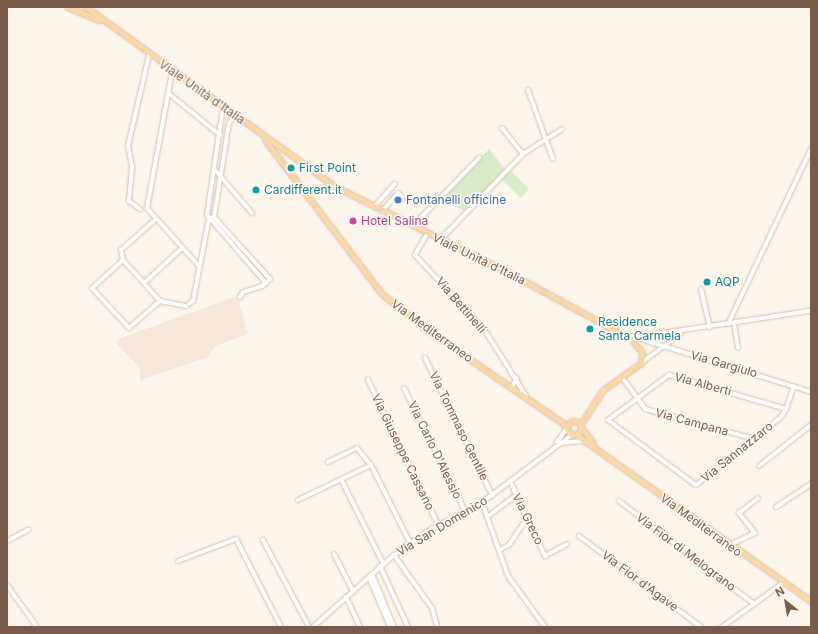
<!DOCTYPE html>
<html>
<head>
<meta charset="utf-8">
<style>
	body { margin:0 }
	#map { position:relative; width:818px; height:634px; overflow:hidden; background:#fdf6ec; font-family:Inter,sans-serif }
	div>[style] { position:absolute }
	[style*='--x'] { left:calc(var(--x)*1px); top:calc(var(--y)*1px); width:calc(var(--w)*1px); rotate:calc(var(--a)*1deg) }
	.residential>* { inset:0; background:#f5e8da }
	.green>* { inset:0; background:#d8ecc9; transform-origin:0 0 }
	.roads { filter:drop-shadow(0 0 1px #d1beb0) drop-shadow(0 0 1px #d1beb0) }
	.minor>* { height:4px; margin:-2px; padding:0 2px; transform-origin:2px; border-radius:2px; background:#fff }
	.major>* { height:5px; margin:-2.5px; padding:0 2.5px; transform-origin:2.5px; border-radius:2.5px; background:#fbd9a5 }
	.major>.ring { margin:-2.5px; padding:0; box-sizing:content-box; background:none; border:5px solid #fbd9a5; border-radius:50% }
	.dots>* { width:11px; height:11px; translate:-50% -50%; box-sizing:border-box; border:2px solid #fffaf3; border-radius:50% }
	span { translate:-50% -50%; white-space:nowrap; text-align:center; line-height:1.15; -webkit-text-stroke:3px #fffaf3; paint-order:stroke }
	.street-label { font-size:12px; color:#7a5c4d }
	.culture-label { font-size:12px; color:#0d838f }
	.left { translate:0 -50%; text-align:left }
	.shop-label { font-size:12px; color:#366cbe }
	.hotel-label { font-size:12px; color:#b23c85 }
	.frame { position:absolute; inset:0; border:8px solid #7a5c4d; pointer-events:none }
	.north { position:absolute; left:766px; top:582px; width:40px; height:40px; -webkit-text-stroke:3px #fffaf3; paint-order:stroke; rotate:329deg; font-size:11px; font-weight:700; line-height:16px; text-align:center; color:#7a5c4d }
	.north::after { content:''; display:block; margin:auto; width:14px; height:18px; background:#7a5c4d; clip-path:polygon(50% 0,100% 100%,50% 72%,0 100%) }
</style>
</head>
<body>
<div id="map">
	<div class="residential">
		<div style="clip-path:polygon(237px 296px,248px 334px,215px 346px,208px 357px,140px 380px,140px 368px,116px 343px,118px 339px)"></div>
	</div>
	<div class="green">
		<div style="clip-path:polygon(489px 149px,505px 169px,465px 211px,452px 205px,454px 201px,445px 194px)"></div>
		<div style="left:510px;top:170px;width:27px;height:12px;rotate:45deg"></div>
	</div>
	<div class="roads">
		<div class="minor">
			<div style="--x:172;--y:72;--w:138;--a:100.4"></div>
			<div style="--x:147;--y:208;--w:79;--a:48.1"></div>
			<div style="--x:528;--y:90;--w:73;--a:70.1"></div>
			<div style="--x:168;--y:93;--w:67;--a:38.9"></div>
			<div style="--x:223;--y:107;--w:109;--a:98.4"></div>
			<div style="--x:207;--y:215;--w:90;--a:49.1"></div>
			<div style="--x:502;--y:128;--w:33;--a:51"></div>
			<div style="--x:215;--y:170;--w:57;--a:49.3"></div>
			<div style="--x:374;--y:207;--w:31;--a:-48"></div>
			<div style="--x:140;--y:209;--w:14;--a:-144"></div>
			<div style="--x:129;--y:201;--w:35;--a:-85"></div>
			<div style="--x:132;--y:166;--w:20;--a:-101"></div>
			<div style="--x:128;--y:146;--w:93;--a:-77"></div>
			<div style="--x:382;--y:211;--w:24;--a:-48"></div>
			<div style="--x:398;--y:193;--w:6;--a:45"></div>
			<div style="--x:214;--y:217;--w:95;--a:-80.9"></div>
			<div style="--x:229;--y:123;--w:9;--a:-49"></div>
			<div style="--x:209;--y:218;--w:5;--a:-11"></div>
			<div style="--x:214;--y:217;--w:84;--a:47.9"></div>
			<div style="--x:270;--y:279;--w:11;--a:139"></div>
			<div style="--x:262;--y:286;--w:20;--a:162"></div>
			<div style="--x:243;--y:292;--w:6;--a:121"></div>
			<div style="--x:413;--y:226;--w:95;--a:-45.9"></div>
			<div style="--x:427;--y:234;--w:24;--a:120"></div>
			<div style="--x:415;--y:255;--w:101;--a:47"></div>
			<div style="--x:484;--y:329;--w:79;--a:57.9"></div>
			<div style="--x:440;--y:240;--w:120;--a:-46"></div>
			<div style="--x:523;--y:154;--w:46;--a:-32.7"></div>
			<div style="--x:123;--y:260;--w:10;--a:-101"></div>
			<div style="--x:121;--y:250;--w:47;--a:-41.5"></div>
			<div style="--x:144;--y:283;--w:52;--a:-42.6"></div>
			<div style="--x:701;--y:289;--w:39;--a:77"></div>
			<div style="--x:160;--y:301;--w:55;--a:-132.1"></div>
			<div style="--x:123;--y:260;--w:42;--a:137.9"></div>
			<div style="--x:92;--y:288;--w:54;--a:47.2"></div>
			<div style="--x:129;--y:328;--w:41;--a:-41.1"></div>
			<div style="--x:160;--y:301;--w:26;--a:11"></div>
			<div style="--x:186;--y:306;--w:9;--a:-36"></div>
			<div style="--x:193;--y:301;--w:85;--a:-79.1"></div>
			<div style="--x:734;--y:323;--w:25;--a:81"></div>
			<div style="--x:728;--y:324;--w:194;--a:-64.6"></div>
			<div style="--x:625;--y:334;--w:11;--a:15"></div>
			<div style="--x:636;--y:337;--w:177;--a:-8.5"></div>
			<div style="--x:638;--y:338;--w:181;--a:17.3"></div>
			<div style="--x:425;--y:358;--w:153;--a:63.9"></div>
			<div style="--x:641;--y:363;--w:49;--a:-36.6"></div>
			<div style="--x:622;--y:377;--w:39;--a:54"></div>
			<div style="--x:645;--y:409;--w:114;--a:15.3"></div>
			<div style="--x:368;--y:380;--w:161;--a:64.2"></div>
			<div style="--x:512;--y:387;--w:10;--a:-61"></div>
			<div style="--x:404;--y:388;--w:137;--a:63.6"></div>
			<div style="--x:786;--y:409;--w:122;--a:-163.8"></div>
			<div style="--x:669;--y:375;--w:76;--a:143.6"></div>
			<div style="--x:608;--y:420;--w:109;--a:36.5"></div>
			<div style="--x:696;--y:485;--w:109;--a:-38.7"></div>
			<div style="--x:781;--y:417;--w:9;--a:-58"></div>
			<div style="--x:786;--y:409;--w:24;--a:-71"></div>
			<div style="--x:557;--y:442;--w:17;--a:-54"></div>
			<div style="--x:560;--y:443;--w:25;--a:-5"></div>
			<div style="--x:328;--y:462;--w:32;--a:-26"></div>
			<div style="--x:357;--y:448;--w:22;--a:51"></div>
			<div style="--x:759;--y:466;--w:66;--a:-38.3"></div>
			<div style="--x:341;--y:479;--w:94;--a:63.4"></div>
			<div style="--x:510;--y:481;--w:83;--a:65"></div>
			<div style="--x:545;--y:556;--w:25;--a:-29"></div>
			<div style="--x:298;--y:500;--w:81;--a:-25.6"></div>
			<div style="--x:371;--y:465;--w:87;--a:63.4"></div>
			<div style="--x:619;--y:501;--w:168;--a:37.3"></div>
			<div style="--x:482;--y:502;--w:78;--a:70.6"></div>
			<div style="--x:508;--y:576;--w:63;--a:54"></div>
			<div style="--x:776;--y:507;--w:42;--a:-33.3"></div>
			<div style="--x:487;--y:517;--w:36;--a:-37"></div>
			<div style="--x:579;--y:536;--w:152;--a:36.7"></div>
			<div style="--x:263;--y:540;--w:98;--a:62.1"></div>
			<div style="--x:7;--y:541;--w:24;--a:-28"></div>
			<div style="--x:728;--y:546;--w:30;--a:-26"></div>
			<div style="--x:755;--y:533;--w:26;--a:-129"></div>
			<div style="--x:739;--y:513;--w:24;--a:-38"></div>
			<div style="--x:499;--y:550;--w:11;--a:-27"></div>
			<div style="--x:509;--y:545;--w:32;--a:-56"></div>
			<div style="--x:334;--y:554;--w:42;--a:62.8"></div>
			<div style="--x:394;--y:555;--w:65;--a:54.4"></div>
			<div style="--x:432;--y:608;--w:20;--a:75"></div>
			<div style="--x:178;--y:561;--w:62;--a:-20.8"></div>
			<div style="--x:236;--y:539;--w:99;--a:62.9"></div>
			<div style="--x:380;--y:566;--w:67;--a:65.3"></div>
			<div style="--x:372;--y:574;--w:57;--a:67.5"></div>
			<div style="--x:369;--y:577;--w:54;--a:67.2"></div>
			<div style="--x:7;--y:585;--w:52;--a:54.5"></div>
			<div style="--x:346;--y:597;--w:33;--a:65"></div>
			<div style="--x:313;--y:627;--w:108;--a:-41.6"></div>
			<div style="--x:394;--y:555;--w:47;--a:-34.7"></div>
			<div style="--x:433;--y:528;--w:53;--a:-27.1"></div>
			<div style="--x:480;--y:504;--w:116;--a:-37"></div>
			<div style="--x:722;--y:627;--w:75;--a:-35.8"></div>
		</div>
		<div class="major">
			<div style="--x:67;--y:7;--w:35;--a:22"></div>
			<div style="--x:86;--y:7;--w:306;--a:35.8"></div>
			<div style="--x:334;--y:186;--w:187;--a:26.3"></div>
			<div style="--x:502;--y:269;--w:147;--a:28.5"></div>
			<div style="--x:631;--y:339;--w:17;--a:50"></div>
			<div style="--x:642;--y:352;--w:11;--a:95"></div>
			<div style="--x:641;--y:363;--w:47;--a:144.6"></div>
			<div style="--x:603;--y:390;--w:42;--a:123.3"></div>
			<div style="--x:265;--y:140;--w:193;--a:52.8"></div>
			<div style="--x:382;--y:294;--w:53;--a:38.8"></div>
			<div style="--x:423;--y:327;--w:175;--a:34.5"></div>
			<div class="ring" style="left:567px;top:421px;width:9px;height:9px"></div>
			<div style="--x:581;--y:427;--w:20;--a:53"></div>
			<div style="--x:575;--y:434;--w:289;--a:35.3"></div>
		</div>
	</div>
	<div class="dots">
		<div style="left:291px;top:168px;background:#0f9aa8"></div>
		<div style="left:256px;top:190px;background:#0f9aa8"></div>
		<div style="left:398px;top:200px;background:#3f7fe0"></div>
		<div style="left:353px;top:221px;background:#d1479c"></div>
		<div style="left:707px;top:282px;background:#0f9aa8"></div>
		<div style="left:590px;top:329px;background:#0f9aa8"></div>
	</div>
	<div class="street-label">
		<span style="left:202px;top:92px;rotate:35deg">Viale Unità d'Italia</span>
		<span style="left:479px;top:259px;rotate:26deg">Viale Unità d'Italia</span>
		<span style="left:461px;top:305px;rotate:49deg">Via Bettinelli</span>
		<span style="left:432px;top:331px;rotate:36deg">Via Mediterraneo</span>
		<span style="left:724px;top:364px;rotate:16deg">Via Gargiulo</span>
		<span style="left:703px;top:384px;rotate:15deg">Via Alberti</span>
		<span style="left:692px;top:422px;rotate:15deg">Via Campana</span>
		<span style="left:459px;top:426px;rotate:64deg">Via Tommaso Gentile</span>
		<span style="left:435px;top:450px;rotate:64deg">Via Carlo D'Alessio</span>
		<span style="left:403px;top:452px;rotate:64deg">Via Giuseppe Cassano</span>
		<span style="left:737px;top:452px;rotate:-39deg">Via Sannazzaro</span>
		<span style="left:528px;top:519px;rotate:64deg">Via Greco</span>
		<span style="left:701px;top:525px;rotate:36deg">Via Mediterraneo</span>
		<span style="left:442px;top:526px;rotate:-31deg">Via San Domenico</span>
		<span style="left:686px;top:552px;rotate:37deg">Via Fior di Melograno</span>
		<span style="left:640px;top:581px;rotate:37deg">Via Fior d'Agave</span>
	</div>
	<div class="culture-label">
		<span class="left" style="left:299px;top:168px">First Point</span>
		<span class="left" style="left:264px;top:190px">Cardifferent.it</span>
		<span class="left" style="left:715px;top:282px">AQP</span>
		<span class="left" style="left:598px;top:329px">Residence<br>Santa Carmela</span>
	</div>
	<div class="shop-label">
		<span class="left" style="left:406px;top:200px">Fontanelli officine</span>
	</div>
	<div class="hotel-label">
		<span class="left" style="left:361px;top:221px">Hotel Salina</span>
	</div>
	<div class="frame"></div>
	<div class="north">N</div>
</div>
</body>
</html>
